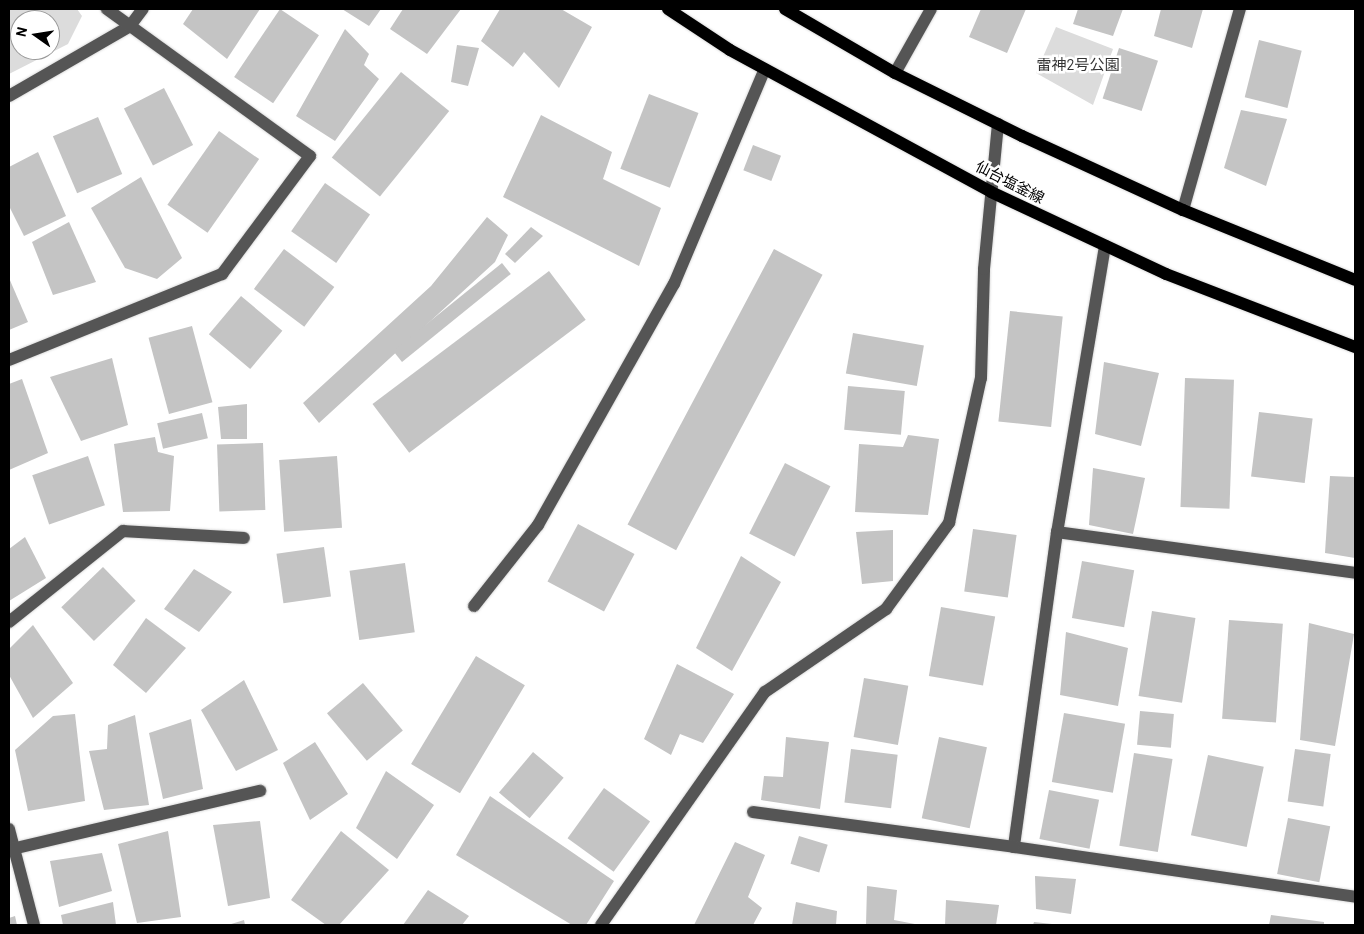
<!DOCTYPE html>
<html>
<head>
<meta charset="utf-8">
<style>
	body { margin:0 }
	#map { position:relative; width:1364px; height:934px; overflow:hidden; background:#fff; font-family:Barlow,"Noto Sans JP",sans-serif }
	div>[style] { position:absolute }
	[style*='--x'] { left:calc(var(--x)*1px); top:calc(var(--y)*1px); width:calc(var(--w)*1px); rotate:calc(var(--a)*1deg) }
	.green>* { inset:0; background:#dcdcdc }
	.building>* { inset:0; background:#c4c4c4; transform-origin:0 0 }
	.roads { filter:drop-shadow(0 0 1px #dbdbdb) drop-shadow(0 0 1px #dbdbdb) }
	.minor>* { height:12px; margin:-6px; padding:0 6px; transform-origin:6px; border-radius:6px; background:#555 }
	.major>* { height:12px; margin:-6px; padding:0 6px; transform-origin:6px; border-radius:6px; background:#000 }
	span { translate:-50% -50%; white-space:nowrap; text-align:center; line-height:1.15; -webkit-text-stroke:5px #fff; paint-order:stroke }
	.park-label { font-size:15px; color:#333 }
	.street-label { font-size:15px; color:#000 }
	.frame { position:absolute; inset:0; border:10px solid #000; pointer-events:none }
	.north { position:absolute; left:10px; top:10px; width:50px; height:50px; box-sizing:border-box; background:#fff; border:1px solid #999; border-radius:50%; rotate:283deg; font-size:14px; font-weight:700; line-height:20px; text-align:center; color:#000 }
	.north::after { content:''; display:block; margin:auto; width:18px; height:22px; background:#000; clip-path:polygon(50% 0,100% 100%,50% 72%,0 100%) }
</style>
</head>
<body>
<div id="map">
	<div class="green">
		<div style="clip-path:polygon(evenodd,9px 9px,77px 9px,82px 16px,68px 44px,9px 74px,9px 9px,20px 20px,50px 20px,50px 50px,20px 50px,20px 20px)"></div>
		<div style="clip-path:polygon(1056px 27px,1113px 49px,1093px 105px,1036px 73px)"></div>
	</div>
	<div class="building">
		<div style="clip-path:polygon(193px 9px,260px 9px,227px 59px,183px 24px)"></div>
		<div style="left:280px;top:9px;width:47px;height:82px;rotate:34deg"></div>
		<div style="clip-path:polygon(342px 9px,381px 9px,369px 26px)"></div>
		<div style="clip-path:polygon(403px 9px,461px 9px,427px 54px,390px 29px)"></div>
		<div style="clip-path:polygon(500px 9px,561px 9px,592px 27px,559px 88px,524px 52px,513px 67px,481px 41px)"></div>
		<div style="clip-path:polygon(981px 9px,1026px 9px,1007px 53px,969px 37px)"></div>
		<div style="clip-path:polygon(1078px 9px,1123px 9px,1113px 36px,1073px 24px)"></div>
		<div style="clip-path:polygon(1161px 9px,1203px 9px,1192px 48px,1154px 36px)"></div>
		<div style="clip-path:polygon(345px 29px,369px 54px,364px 65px,379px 79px,335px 141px,296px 116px)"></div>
		<div style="left:1259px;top:40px;width:44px;height:59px;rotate:14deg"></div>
		<div style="clip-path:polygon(457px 45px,479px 48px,468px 86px,451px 82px)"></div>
		<div style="left:1119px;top:48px;width:41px;height:53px;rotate:18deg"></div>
		<div style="left:401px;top:72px;width:62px;height:110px;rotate:39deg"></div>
		<div style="left:164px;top:88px;width:64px;height:45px;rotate:63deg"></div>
		<div style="left:649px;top:94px;width:53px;height:80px;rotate:21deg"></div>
		<div style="clip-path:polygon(1241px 110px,1287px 119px,1266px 186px,1224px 168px)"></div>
		<div style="clip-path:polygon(541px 115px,612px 152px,603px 179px,661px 208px,639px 266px,503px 197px)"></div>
		<div style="left:98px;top:117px;width:62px;height:49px;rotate:67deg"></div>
		<div style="left:219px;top:131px;width:49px;height:90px;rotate:35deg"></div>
		<div style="left:753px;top:145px;width:30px;height:27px;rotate:21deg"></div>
		<div style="clip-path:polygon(38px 152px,66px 216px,24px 236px,9px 206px,9px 167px)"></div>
		<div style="clip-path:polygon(141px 177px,182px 258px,157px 279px,125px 268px,91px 208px)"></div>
		<div style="left:325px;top:183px;width:55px;height:59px;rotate:35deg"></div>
		<div style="clip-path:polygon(487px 217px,508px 235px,495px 262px,319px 423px,303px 403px,431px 286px)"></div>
		<div style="clip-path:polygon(69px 222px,96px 282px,53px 295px,32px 242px)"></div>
		<div style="clip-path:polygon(531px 227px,543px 236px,515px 263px,505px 254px)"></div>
		<div style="left:284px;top:249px;width:63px;height:50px;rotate:37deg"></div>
		<div style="left:774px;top:249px;width:55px;height:312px;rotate:28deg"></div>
		<div style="left:502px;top:263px;width:14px;height:140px;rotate:51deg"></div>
		<div style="left:549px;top:271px;width:61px;height:221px;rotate:53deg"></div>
		<div style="clip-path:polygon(9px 278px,28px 322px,9px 330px)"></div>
		<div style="left:241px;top:296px;width:54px;height:50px;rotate:40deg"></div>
		<div style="left:1010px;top:311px;width:53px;height:111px;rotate:6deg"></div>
		<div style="left:192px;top:326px;width:79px;height:45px;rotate:75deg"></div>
		<div style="left:853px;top:333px;width:72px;height:41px;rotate:10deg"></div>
		<div style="clip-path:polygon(112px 358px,128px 425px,81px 441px,50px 377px)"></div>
		<div style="clip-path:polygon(1104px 362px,1159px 373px,1141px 446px,1095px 434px)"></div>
		<div style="left:1185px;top:378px;width:49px;height:129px;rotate:2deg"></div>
		<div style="clip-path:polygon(22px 379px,48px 453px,9px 470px,9px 384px)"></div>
		<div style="left:848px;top:386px;width:57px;height:44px;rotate:5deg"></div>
		<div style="clip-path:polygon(247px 404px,247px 439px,221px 439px,218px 407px)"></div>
		<div style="left:1259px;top:412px;width:54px;height:65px;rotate:7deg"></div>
		<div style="left:202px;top:413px;width:26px;height:46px;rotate:77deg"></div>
		<div style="clip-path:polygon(908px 435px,939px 439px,928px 515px,855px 512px,859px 444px,903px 447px)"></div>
		<div style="clip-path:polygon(155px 437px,158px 452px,174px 456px,170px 511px,123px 512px,114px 444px)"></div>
		<div style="left:263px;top:443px;width:67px;height:46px;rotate:88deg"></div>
		<div style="left:88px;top:456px;width:52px;height:59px;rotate:71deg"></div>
		<div style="left:337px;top:456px;width:72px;height:58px;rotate:86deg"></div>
		<div style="left:785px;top:463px;width:51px;height:79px;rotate:27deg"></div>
		<div style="clip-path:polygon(1093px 468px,1145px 478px,1133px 534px,1089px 525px)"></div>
		<div style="clip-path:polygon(1330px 476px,1355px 477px,1355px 558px,1325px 553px)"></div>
		<div style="left:578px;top:524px;width:64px;height:65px;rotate:28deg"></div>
		<div style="left:973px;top:529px;width:44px;height:63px;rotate:8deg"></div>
		<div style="clip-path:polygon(893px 530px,893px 581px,862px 584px,856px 532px)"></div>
		<div style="clip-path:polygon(25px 537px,46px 578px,9px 601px,9px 549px)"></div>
		<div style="left:324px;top:547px;width:50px;height:48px;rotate:82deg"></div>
		<div style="clip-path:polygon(741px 556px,781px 582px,732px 671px,696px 648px)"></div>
		<div style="left:1082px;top:561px;width:53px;height:58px;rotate:10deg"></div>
		<div style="left:405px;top:563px;width:70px;height:56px;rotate:82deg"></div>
		<div style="left:103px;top:567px;width:47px;height:58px;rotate:46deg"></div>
		<div style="clip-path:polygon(194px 569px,232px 592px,199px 632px,164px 609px)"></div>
		<div style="left:941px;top:607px;width:55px;height:70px;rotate:10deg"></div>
		<div style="left:1152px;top:611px;width:44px;height:86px;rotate:9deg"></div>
		<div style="clip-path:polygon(146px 618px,186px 648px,146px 693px,113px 665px)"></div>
		<div style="left:1229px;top:620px;width:54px;height:99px;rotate:4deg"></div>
		<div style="clip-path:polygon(1309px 623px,1354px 634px,1335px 746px,1300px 740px)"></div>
		<div style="clip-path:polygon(33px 625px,73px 683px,33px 718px,9px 675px,9px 649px)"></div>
		<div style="clip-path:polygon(1066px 632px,1128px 648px,1118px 706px,1060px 695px)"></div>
		<div style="left:476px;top:656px;width:57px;height:126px;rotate:31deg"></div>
		<div style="clip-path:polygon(677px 664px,734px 694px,703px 743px,680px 734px,671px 755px,644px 739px)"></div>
		<div style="left:864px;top:678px;width:45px;height:60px;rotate:10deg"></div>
		<div style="clip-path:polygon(244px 680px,278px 750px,236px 771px,201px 710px)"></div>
		<div style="left:363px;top:683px;width:62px;height:47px;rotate:50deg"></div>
		<div style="left:1140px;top:711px;width:34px;height:34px;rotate:5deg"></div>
		<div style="left:1064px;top:713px;width:62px;height:70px;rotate:10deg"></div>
		<div style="clip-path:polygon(75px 714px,85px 801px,28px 811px,15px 750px,53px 716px)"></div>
		<div style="clip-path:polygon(135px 715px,149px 805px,104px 810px,89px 751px,107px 749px,108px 725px)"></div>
		<div style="clip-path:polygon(191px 719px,203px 789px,163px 799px,149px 733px)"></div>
		<div style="clip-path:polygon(786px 737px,829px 742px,820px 809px,761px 800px,764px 776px,783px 777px)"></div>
		<div style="left:939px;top:737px;width:49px;height:83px;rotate:12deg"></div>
		<div style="clip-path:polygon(315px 742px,348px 794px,310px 820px,283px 763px)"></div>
		<div style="left:851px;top:749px;width:47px;height:54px;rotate:7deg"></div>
		<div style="left:1295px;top:749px;width:36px;height:53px;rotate:8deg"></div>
		<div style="left:533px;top:752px;width:40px;height:53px;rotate:40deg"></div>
		<div style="left:1134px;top:753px;width:39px;height:94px;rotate:9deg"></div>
		<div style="left:1208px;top:755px;width:57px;height:82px;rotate:12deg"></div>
		<div style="clip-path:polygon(386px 771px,434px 805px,397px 859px,356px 828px)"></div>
		<div style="left:604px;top:788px;width:57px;height:62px;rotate:36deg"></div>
		<div style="left:1049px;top:790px;width:51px;height:50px;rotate:11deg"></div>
		<div style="clip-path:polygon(490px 796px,614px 881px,586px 925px,572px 925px,456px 855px)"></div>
		<div style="left:1288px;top:818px;width:43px;height:57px;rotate:11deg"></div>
		<div style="clip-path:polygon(260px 821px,270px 898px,228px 906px,213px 825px)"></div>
		<div style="clip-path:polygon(168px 831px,181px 917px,137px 923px,118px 844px)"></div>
		<div style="clip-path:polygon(341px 831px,389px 870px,339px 925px,326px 925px,291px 900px)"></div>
		<div style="left:799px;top:836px;width:30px;height:29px;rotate:17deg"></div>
		<div style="clip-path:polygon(735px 842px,765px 855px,748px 897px,762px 908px,753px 925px,694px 925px)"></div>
		<div style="clip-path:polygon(102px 853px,112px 891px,59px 907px,50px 861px)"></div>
		<div style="clip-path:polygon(1035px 876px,1076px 879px,1071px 914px,1036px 909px)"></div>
		<div style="clip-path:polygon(867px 886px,897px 890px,894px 920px,920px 925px,866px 925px)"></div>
		<div style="clip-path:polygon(428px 890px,469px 916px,462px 925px,403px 925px)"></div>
		<div style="clip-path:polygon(946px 900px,999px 905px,996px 925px,945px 925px)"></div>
		<div style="clip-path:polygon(113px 902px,116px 925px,63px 925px,61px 915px)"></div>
		<div style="clip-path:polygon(796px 902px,837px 911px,836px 925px,792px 925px)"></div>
		<div style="clip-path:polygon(1271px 915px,1324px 922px,1324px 925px,1269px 925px)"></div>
		<div style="clip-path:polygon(15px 916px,17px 925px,9px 925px,9px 918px)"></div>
		<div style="clip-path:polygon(244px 920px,245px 925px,228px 925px)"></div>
		<div style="clip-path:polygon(1034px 922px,1052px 924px,1052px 925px,1033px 925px)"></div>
	</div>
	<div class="roads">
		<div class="minor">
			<div style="--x:895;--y:73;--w:73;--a:-60.6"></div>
			<div style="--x:9;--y:96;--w:140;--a:-30"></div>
			<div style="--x:130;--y:26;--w:21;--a:-53"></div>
			<div style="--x:1183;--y:210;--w:209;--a:-74.2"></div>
			<div style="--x:1105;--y:246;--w:290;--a:99.5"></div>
			<div style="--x:1057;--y:532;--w:318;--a:97.8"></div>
			<div style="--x:1014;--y:847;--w:345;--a:8.3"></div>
			<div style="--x:9;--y:360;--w:230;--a:-22"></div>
			<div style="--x:222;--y:274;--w:147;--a:-53.3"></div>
			<div style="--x:310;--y:156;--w:251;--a:-144.1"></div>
			<div style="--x:1057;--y:532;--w:301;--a:7.8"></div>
			<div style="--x:474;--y:606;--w:103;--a:-51.7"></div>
			<div style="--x:538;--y:525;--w:277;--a:-60.6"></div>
			<div style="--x:674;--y:284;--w:233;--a:-67.1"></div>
			<div style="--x:9;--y:622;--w:146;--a:-38.6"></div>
			<div style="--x:123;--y:531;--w:121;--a:3.3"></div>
			<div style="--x:753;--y:812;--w:263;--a:7.6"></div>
			<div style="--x:9;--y:829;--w:99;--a:75.4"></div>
			<div style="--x:12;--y:849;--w:255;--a:-13.2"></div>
			<div style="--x:601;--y:925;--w:285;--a:-54.9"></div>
			<div style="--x:765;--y:692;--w:147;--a:-34.4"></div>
			<div style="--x:886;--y:609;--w:107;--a:-53.8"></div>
			<div style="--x:949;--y:523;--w:148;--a:-77.6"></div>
			<div style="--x:981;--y:378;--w:109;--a:-88.4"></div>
			<div style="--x:984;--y:269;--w:146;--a:-84.5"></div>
		</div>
		<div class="major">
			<div style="--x:668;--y:9;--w:74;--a:33.5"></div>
			<div style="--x:730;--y:50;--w:297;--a:28.5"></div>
			<div style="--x:991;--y:192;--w:193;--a:25.1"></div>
			<div style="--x:1166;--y:274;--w:203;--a:21.1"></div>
			<div style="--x:785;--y:9;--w:127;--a:30.2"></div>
			<div style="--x:895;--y:73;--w:142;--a:26.4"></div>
			<div style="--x:1022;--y:136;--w:177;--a:24.7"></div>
			<div style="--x:1183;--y:210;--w:186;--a:22.1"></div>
		</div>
	</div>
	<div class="park-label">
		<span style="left:1078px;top:65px">雷神2号公園</span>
	</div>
	<div class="street-label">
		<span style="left:1010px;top:182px;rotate:27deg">仙台塩釜線</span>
	</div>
	<div class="frame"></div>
	<div class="north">N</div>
</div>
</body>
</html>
